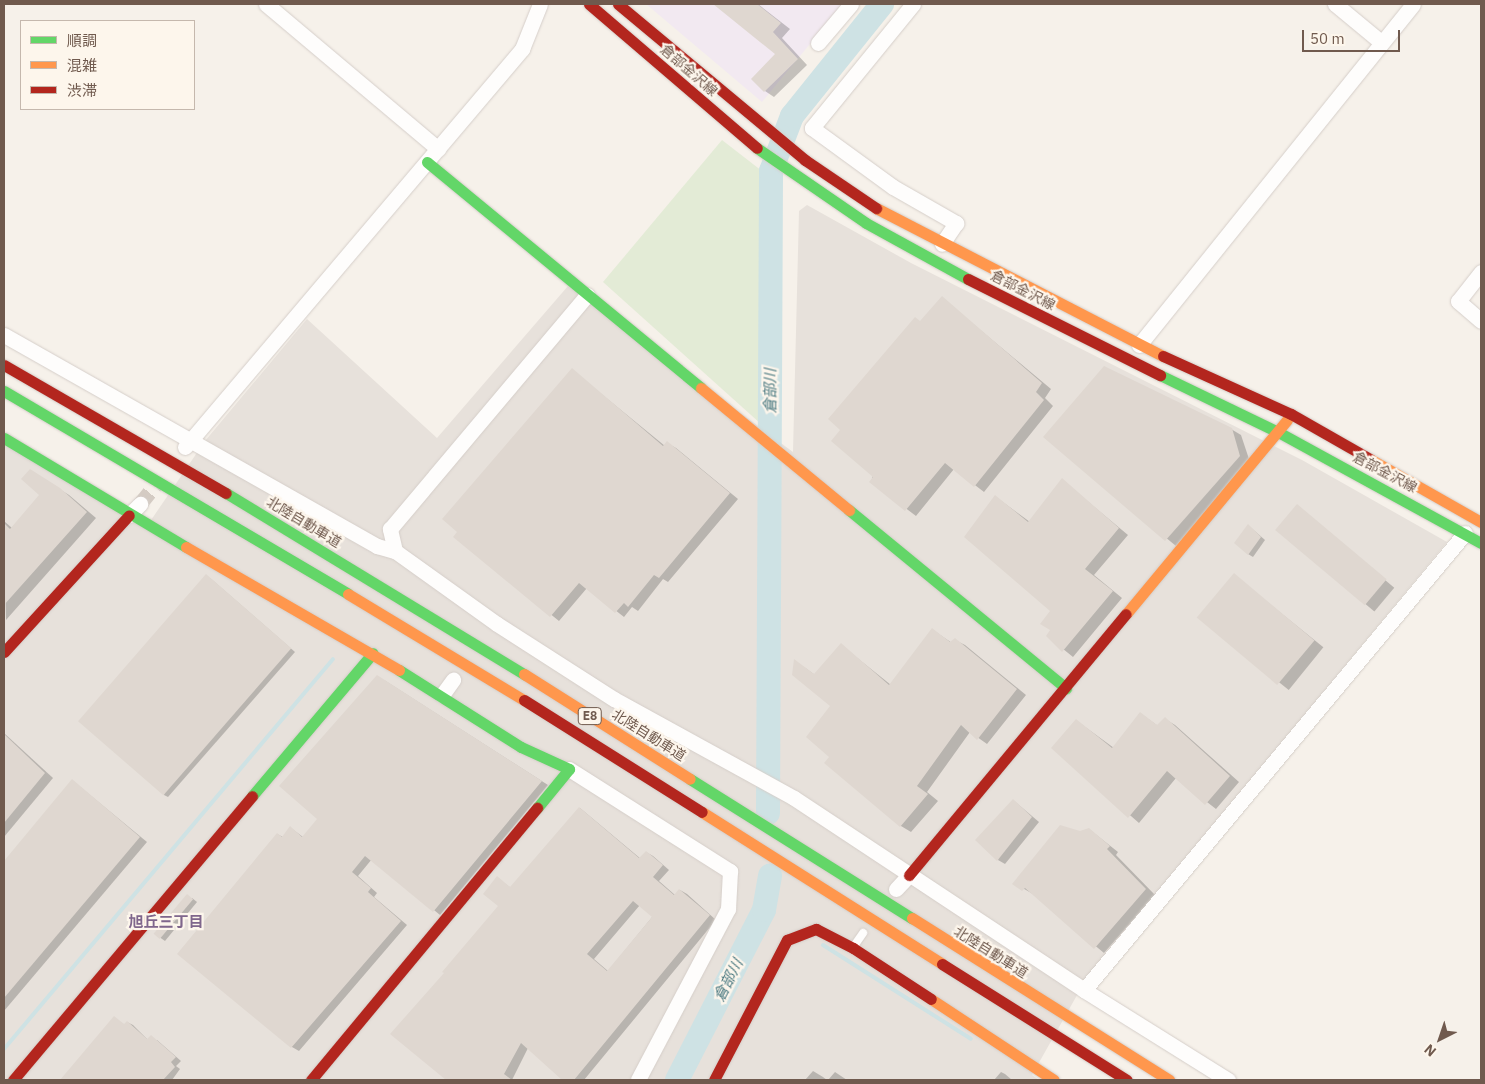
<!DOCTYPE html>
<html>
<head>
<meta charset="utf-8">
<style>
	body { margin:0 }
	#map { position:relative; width:1485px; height:1084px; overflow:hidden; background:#f6f1ea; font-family:"IBM Plex Sans","Noto Sans JP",sans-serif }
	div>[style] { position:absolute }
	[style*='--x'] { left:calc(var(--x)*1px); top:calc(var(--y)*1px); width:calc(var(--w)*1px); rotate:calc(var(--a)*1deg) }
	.industrial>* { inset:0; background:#e7e1db }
	.education>* { inset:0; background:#f2e9f1 }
	.green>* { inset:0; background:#e3ebd6 }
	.shadow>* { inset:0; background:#0003; transform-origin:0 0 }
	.stream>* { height:4px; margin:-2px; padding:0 2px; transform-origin:2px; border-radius:2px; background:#cee2e4 }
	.river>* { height:24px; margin:-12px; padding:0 12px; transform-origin:12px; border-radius:12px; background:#cee2e4 }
	.building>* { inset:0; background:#dfd7d0; transform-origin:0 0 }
	.street-tunnel>* { height:15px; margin-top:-7.5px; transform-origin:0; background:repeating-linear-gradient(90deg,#d4cbc3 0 15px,transparent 0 23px) }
	.roads { filter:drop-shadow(0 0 1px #d5cec9) drop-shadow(0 0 1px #d5cec9) }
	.lane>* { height:8px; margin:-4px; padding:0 4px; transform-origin:4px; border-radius:4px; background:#fefdfc }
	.street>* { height:15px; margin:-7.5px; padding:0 7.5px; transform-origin:7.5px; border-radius:7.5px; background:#fefdfc }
	.fast>* { height:11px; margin:-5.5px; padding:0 5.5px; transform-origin:5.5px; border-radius:5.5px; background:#63d668 }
	.slow>* { height:11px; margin:-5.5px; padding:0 5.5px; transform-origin:5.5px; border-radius:5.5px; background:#ff974d }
	.jam>* { height:11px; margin:-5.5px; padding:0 5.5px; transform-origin:5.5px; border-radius:5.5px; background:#b3261e }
	span { translate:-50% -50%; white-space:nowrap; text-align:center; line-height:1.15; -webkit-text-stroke:4.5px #fdf6ec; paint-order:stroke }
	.shield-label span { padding:1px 4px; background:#fdf6ec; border:1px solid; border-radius:4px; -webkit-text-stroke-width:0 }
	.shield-label { font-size:12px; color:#705a4e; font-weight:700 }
	.street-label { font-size:14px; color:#705a4e }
	.water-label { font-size:15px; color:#4a7981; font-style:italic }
	.neighbourhood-label { font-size:15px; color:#7f668c; font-weight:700 }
	.frame { position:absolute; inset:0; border:5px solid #705a4e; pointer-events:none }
	.legend { position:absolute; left:20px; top:20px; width:175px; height:90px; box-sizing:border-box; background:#fdf6ec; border:1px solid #c5b8ad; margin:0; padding:6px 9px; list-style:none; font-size:15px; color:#705a4e }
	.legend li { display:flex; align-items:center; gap:10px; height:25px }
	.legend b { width:25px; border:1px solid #c5b8ad }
	.north { position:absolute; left:1415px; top:1014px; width:50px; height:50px; -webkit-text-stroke:4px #fdf6ec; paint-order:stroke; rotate:221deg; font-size:14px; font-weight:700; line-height:20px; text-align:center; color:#705a4e }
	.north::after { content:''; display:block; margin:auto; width:18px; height:22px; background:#705a4e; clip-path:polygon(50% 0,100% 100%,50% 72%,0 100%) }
	.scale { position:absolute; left:1302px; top:30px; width:98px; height:22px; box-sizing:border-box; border:2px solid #705a4e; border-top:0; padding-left:6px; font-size:15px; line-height:18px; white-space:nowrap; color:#705a4e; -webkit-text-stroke:4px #fdf6ec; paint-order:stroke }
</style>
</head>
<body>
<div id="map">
	<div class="industrial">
		<div style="clip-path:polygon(807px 205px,911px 263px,1302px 460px,1447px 542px,1085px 981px,1032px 1075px,1039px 1080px,4px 1080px,4px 444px,147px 526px,205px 441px,307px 319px,437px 438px,568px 286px,793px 452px,799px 211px)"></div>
	</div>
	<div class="education">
		<div style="clip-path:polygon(646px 4px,843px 4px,762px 102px)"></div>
	</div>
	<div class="green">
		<div style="clip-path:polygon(722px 140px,762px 171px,761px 424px,603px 282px)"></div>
	</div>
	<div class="shadow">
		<div style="clip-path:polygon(715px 4px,758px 4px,790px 29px,782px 38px,807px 65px,774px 97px,765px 91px,777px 54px)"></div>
		<div style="clip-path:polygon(942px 298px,1051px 389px,1045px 398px,1053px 406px,984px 492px,954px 469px,916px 516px,871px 482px,921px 322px)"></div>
		<div style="clip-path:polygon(572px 370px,665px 446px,667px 443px,676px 448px,738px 499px,668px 582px,663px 579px,638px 611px,632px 607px,624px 617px,587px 588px,559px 621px,455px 537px)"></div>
		<div style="clip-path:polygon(1231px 429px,1241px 435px,1250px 462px,1176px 546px,1044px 437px)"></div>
		<div style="clip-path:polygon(30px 471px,69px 495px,96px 518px,6px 620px,4px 521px,12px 528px,40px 495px)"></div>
		<div style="clip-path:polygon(1062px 480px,1128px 535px,1094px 575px,1122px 598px,1073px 657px,1047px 636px,1052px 629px,1052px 611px,996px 497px,1030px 522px)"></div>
		<div style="left:1297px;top:506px;width:127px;height:31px;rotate:40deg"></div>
		<div style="clip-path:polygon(1249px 526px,1265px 540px,1253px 557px,1248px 554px)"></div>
		<div style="left:1234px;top:575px;width:115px;height:55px;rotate:39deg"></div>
		<div style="clip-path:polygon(210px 578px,295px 652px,168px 797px,164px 795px)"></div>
		<div style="clip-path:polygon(933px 630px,952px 643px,955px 640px,965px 645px,1026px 695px,987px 744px,970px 732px,927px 792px,938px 801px,911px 832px,901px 826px,831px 757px,832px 706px,804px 667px,815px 675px,841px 645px,891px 685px)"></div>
		<div style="clip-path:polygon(384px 680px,548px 785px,440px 915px,372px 859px,358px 876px,377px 893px,374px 897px,407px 925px,299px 1051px,292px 1047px,277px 834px,283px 837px,291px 828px,303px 837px,319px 819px)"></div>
		<div style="clip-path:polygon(1140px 713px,1158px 726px,1165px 719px,1175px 725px,1239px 782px,1216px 809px,1176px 778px,1139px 823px,1053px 748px,1077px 721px,1114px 748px)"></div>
		<div style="clip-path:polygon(4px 733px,53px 778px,4px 837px)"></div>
		<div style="clip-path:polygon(73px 781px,147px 842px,4px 1011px,4px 862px)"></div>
		<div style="clip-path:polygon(1013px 800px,1039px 822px,1005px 864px,998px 860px)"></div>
		<div style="clip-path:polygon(evenodd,580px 808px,641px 859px,646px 852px,653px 856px,669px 870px,659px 881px,675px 895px,680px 890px,687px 894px,716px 920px,584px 1080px,564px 1080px,528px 1048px,512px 1080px,448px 1080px,392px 1034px,446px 973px,499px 906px,497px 878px,511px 888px,580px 808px,640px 905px,653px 916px,608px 971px,594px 959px,640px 905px)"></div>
		<div style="clip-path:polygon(1089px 829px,1118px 852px,1116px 855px,1155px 895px,1104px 953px,1033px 894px,1014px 883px)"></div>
		<div style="clip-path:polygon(192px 898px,197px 902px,165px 941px,155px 934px)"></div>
		<div style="clip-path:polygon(114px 1018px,125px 1025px,127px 1022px,133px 1025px,148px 1040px,157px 1040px,181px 1061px,176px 1066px,180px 1069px,172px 1080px,63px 1080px)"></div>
		<div style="clip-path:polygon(813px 1071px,823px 1077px,827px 1080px,805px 1080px)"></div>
		<div style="clip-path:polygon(835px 1072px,847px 1080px,828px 1080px)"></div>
		<div style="clip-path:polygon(1001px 1072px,1005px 1074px,1012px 1080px,994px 1080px)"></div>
	</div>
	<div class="stream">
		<div style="--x:823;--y:945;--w:175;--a:32.4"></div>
		<div style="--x:4;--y:1049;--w:510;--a:-49.85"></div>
	</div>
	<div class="river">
		<div style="--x:768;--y:813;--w:642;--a:-89.73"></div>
		<div style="--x:771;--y:171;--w:59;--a:-69.1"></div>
		<div style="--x:792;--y:116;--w:144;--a:-51.2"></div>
		<div style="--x:677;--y:1080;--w:191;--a:-62.9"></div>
		<div style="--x:764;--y:910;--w:35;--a:-80"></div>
	</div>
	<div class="building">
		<div style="clip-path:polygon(713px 4px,757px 4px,781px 23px,773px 32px,798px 59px,764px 92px,751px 79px,775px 54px)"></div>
		<div style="clip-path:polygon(942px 296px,1042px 383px,1036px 392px,1044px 400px,974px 487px,945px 463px,905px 511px,869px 482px,873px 477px,831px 441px,840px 430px,828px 419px,915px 317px,920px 321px)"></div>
		<div style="clip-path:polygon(1104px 366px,1232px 428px,1240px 456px,1165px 541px,1043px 437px)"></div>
		<div style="clip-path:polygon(572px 368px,663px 446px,667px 441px,730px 493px,659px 578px,654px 575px,628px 607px,624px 603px,615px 613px,579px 583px,550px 617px,453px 537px,457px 532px,442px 519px)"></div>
		<div style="clip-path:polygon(30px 469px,60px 488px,87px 512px,4px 605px,4px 523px,10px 529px,39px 495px,21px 479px)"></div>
		<div style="clip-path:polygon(1062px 478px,1119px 528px,1085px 569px,1113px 591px,1062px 652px,1046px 636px,1050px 630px,1040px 624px,1050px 611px,964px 537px,995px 495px,1028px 522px)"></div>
		<div style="left:1297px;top:504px;width:117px;height:34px;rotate:40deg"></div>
		<div style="clip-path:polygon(1248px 524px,1261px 537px,1248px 555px,1234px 543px)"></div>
		<div style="left:1234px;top:573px;width:105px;height:58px;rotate:40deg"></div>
		<div style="left:206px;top:574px;width:113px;height:195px;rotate:41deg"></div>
		<div style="clip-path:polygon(932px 628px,950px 642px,955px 638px,1017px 689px,977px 740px,961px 725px,917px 786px,928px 794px,900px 827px,824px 763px,829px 757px,806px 737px,830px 706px,792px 675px,794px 659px,814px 674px,841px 643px,889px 685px)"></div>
		<div style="clip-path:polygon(377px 675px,542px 781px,433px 912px,365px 856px,352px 872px,371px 888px,368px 892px,401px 921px,291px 1048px,177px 954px,277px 833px,282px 837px,290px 826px,302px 837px,317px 819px,279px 786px)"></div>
		<div style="clip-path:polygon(1140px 712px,1157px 725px,1165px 717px,1230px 776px,1205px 805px,1167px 771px,1128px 818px,1051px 748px,1076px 719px,1112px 748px)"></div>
		<div style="clip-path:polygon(4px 734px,45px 773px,4px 823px)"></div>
		<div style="clip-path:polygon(72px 779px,140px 837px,4px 998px,4px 861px)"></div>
		<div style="clip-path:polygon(1013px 799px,1032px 817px,997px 861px,975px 840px)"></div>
		<div style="clip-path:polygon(evenodd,579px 807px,639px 858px,646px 851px,663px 865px,653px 877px,674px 895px,679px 889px,710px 915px,574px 1080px,562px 1080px,521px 1043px,504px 1074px,512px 1080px,446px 1080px,390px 1034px,444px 973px,442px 972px,498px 906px,483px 894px,497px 876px,510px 887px,579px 807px,633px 901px,652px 917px,607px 971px,587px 954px,633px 901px)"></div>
		<div style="clip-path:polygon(1060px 825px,1080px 831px,1089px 828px,1110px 846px,1107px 849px,1146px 889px,1094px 949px,1025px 888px,1022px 891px,1012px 884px)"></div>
		<div style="left:187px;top:894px;width:8px;height:52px;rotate:40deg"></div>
		<div style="clip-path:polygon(114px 1016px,124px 1024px,127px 1021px,147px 1039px,151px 1035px,176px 1057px,171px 1062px,175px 1067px,163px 1080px,60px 1080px)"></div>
	</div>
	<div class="street-tunnel">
		<div style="--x:140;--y:504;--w:33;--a:-51"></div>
	</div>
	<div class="roads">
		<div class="lane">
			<div style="--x:854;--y:946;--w:16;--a:-55"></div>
		</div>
		<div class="street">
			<div style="--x:266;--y:4;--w:225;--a:40.1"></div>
			<div style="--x:913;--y:4;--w:160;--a:129.2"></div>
			<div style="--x:812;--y:128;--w:100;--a:36.1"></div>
			<div style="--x:893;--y:187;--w:73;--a:29.7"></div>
			<div style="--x:956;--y:223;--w:25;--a:124"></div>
			<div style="--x:1335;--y:4;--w:60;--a:39.6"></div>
			<div style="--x:818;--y:43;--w:51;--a:-49.8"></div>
			<div style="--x:1481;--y:272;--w:37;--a:128"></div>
			<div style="--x:1458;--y:301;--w:30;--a:41"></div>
			<div style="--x:4;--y:335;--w:429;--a:29.5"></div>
			<div style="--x:377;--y:546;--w:19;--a:16"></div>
			<div style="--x:395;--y:551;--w:125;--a:35.6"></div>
			<div style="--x:497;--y:624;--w:139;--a:32.7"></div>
			<div style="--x:614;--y:699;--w:205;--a:28.8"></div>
			<div style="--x:794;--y:798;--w:348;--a:33.5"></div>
			<div style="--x:1084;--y:990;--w:170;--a:32"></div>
			<div style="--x:1139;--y:345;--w:437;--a:-51.2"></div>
			<div style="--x:185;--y:447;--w:522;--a:-49.74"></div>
			<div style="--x:522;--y:49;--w:48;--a:-68.2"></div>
			<div style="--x:129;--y:515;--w:16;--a:-45"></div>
			<div style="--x:395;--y:551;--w:23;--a:-103"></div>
			<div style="--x:390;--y:529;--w:306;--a:-49.9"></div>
			<div style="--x:442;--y:695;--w:19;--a:-54"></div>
			<div style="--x:569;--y:769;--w:191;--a:32.4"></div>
			<div style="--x:730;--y:871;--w:38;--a:93"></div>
			<div style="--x:728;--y:909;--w:193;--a:117.8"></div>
			<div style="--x:896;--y:889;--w:19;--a:-47"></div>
			<div style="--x:1084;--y:990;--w:595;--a:-50.18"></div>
		</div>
		<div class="fast">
			<div style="--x:757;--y:148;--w:132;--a:34.5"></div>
			<div style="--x:866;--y:223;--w:116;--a:28.8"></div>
			<div style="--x:427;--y:162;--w:355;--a:39.5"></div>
			<div style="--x:1160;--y:375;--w:133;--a:25.8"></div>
			<div style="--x:1280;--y:433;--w:229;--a:28.7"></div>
			<div style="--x:4;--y:391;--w:399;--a:30.5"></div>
			<div style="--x:4;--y:438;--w:212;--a:30.9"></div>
			<div style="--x:226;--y:493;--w:349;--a:31.3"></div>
			<div style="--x:849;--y:510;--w:281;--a:39.4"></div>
			<div style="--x:399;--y:670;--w:144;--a:32.3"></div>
			<div style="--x:521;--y:747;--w:53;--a:24.6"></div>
			<div style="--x:569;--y:769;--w:50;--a:129.4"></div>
			<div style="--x:690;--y:779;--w:262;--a:32.1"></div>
			<div style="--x:252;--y:796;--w:187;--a:-49.8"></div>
		</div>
		<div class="slow">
			<div style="--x:876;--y:208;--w:323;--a:27.3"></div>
			<div style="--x:701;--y:388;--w:192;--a:39.5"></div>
			<div style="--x:1370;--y:459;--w:128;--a:29.6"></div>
			<div style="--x:186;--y:547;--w:246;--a:30"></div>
			<div style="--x:348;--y:594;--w:205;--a:31.1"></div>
			<div style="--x:1126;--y:614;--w:252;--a:-50.3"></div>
			<div style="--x:524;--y:674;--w:196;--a:32.3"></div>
			<div style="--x:702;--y:812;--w:284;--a:32.3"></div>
			<div style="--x:912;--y:918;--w:304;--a:32.2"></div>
			<div style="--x:931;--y:999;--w:147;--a:33.4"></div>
		</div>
		<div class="jam">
			<div style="--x:589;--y:4;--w:221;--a:40.6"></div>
			<div style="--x:618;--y:4;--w:244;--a:39.8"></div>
			<div style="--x:805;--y:160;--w:86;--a:34.1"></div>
			<div style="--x:968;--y:279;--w:215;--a:26.6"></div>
			<div style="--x:1163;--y:356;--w:141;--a:24.4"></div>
			<div style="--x:1291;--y:414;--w:91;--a:29.7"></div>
			<div style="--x:4;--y:365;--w:256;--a:30"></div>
			<div style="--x:4;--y:652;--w:185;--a:-47.6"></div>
			<div style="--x:524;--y:700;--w:210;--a:32.2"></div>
			<div style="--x:909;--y:875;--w:339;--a:-50.3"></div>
			<div style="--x:942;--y:964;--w:218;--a:32.1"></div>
			<div style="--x:13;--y:1080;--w:371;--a:-49.9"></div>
			<div style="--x:311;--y:1080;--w:354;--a:-50.3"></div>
			<div style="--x:714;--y:1080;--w:158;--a:-62.5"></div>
			<div style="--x:787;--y:940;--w:31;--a:-21"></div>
			<div style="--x:816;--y:929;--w:42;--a:27.2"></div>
			<div style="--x:853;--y:948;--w:93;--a:33.2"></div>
		</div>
	</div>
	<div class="shield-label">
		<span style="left:590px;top:716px">E8</span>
	</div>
	<div class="street-label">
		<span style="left:689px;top:70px;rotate:41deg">倉部金沢線</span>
		<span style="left:1023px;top:290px;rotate:27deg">倉部金沢線</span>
		<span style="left:1385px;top:472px;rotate:28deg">倉部金沢線</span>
		<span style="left:304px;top:522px;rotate:31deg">北陸自動車道</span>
		<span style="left:649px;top:735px;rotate:32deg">北陸自動車道</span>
		<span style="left:991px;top:952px;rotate:32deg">北陸自動車道</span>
	</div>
	<div class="water-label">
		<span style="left:770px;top:391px;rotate:-90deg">倉部川</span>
		<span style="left:728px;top:980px;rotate:-63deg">倉部川</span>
	</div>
	<div class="neighbourhood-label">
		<span style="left:166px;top:922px">旭丘三丁目</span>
	</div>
	<div class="frame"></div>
	<ul class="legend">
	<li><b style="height:6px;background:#63d668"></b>順調</li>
	<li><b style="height:6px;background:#ff974d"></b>混雑</li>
	<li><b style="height:6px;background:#b3261e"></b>渋滞</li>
	</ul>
	<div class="north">N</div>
	<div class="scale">50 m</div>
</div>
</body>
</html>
